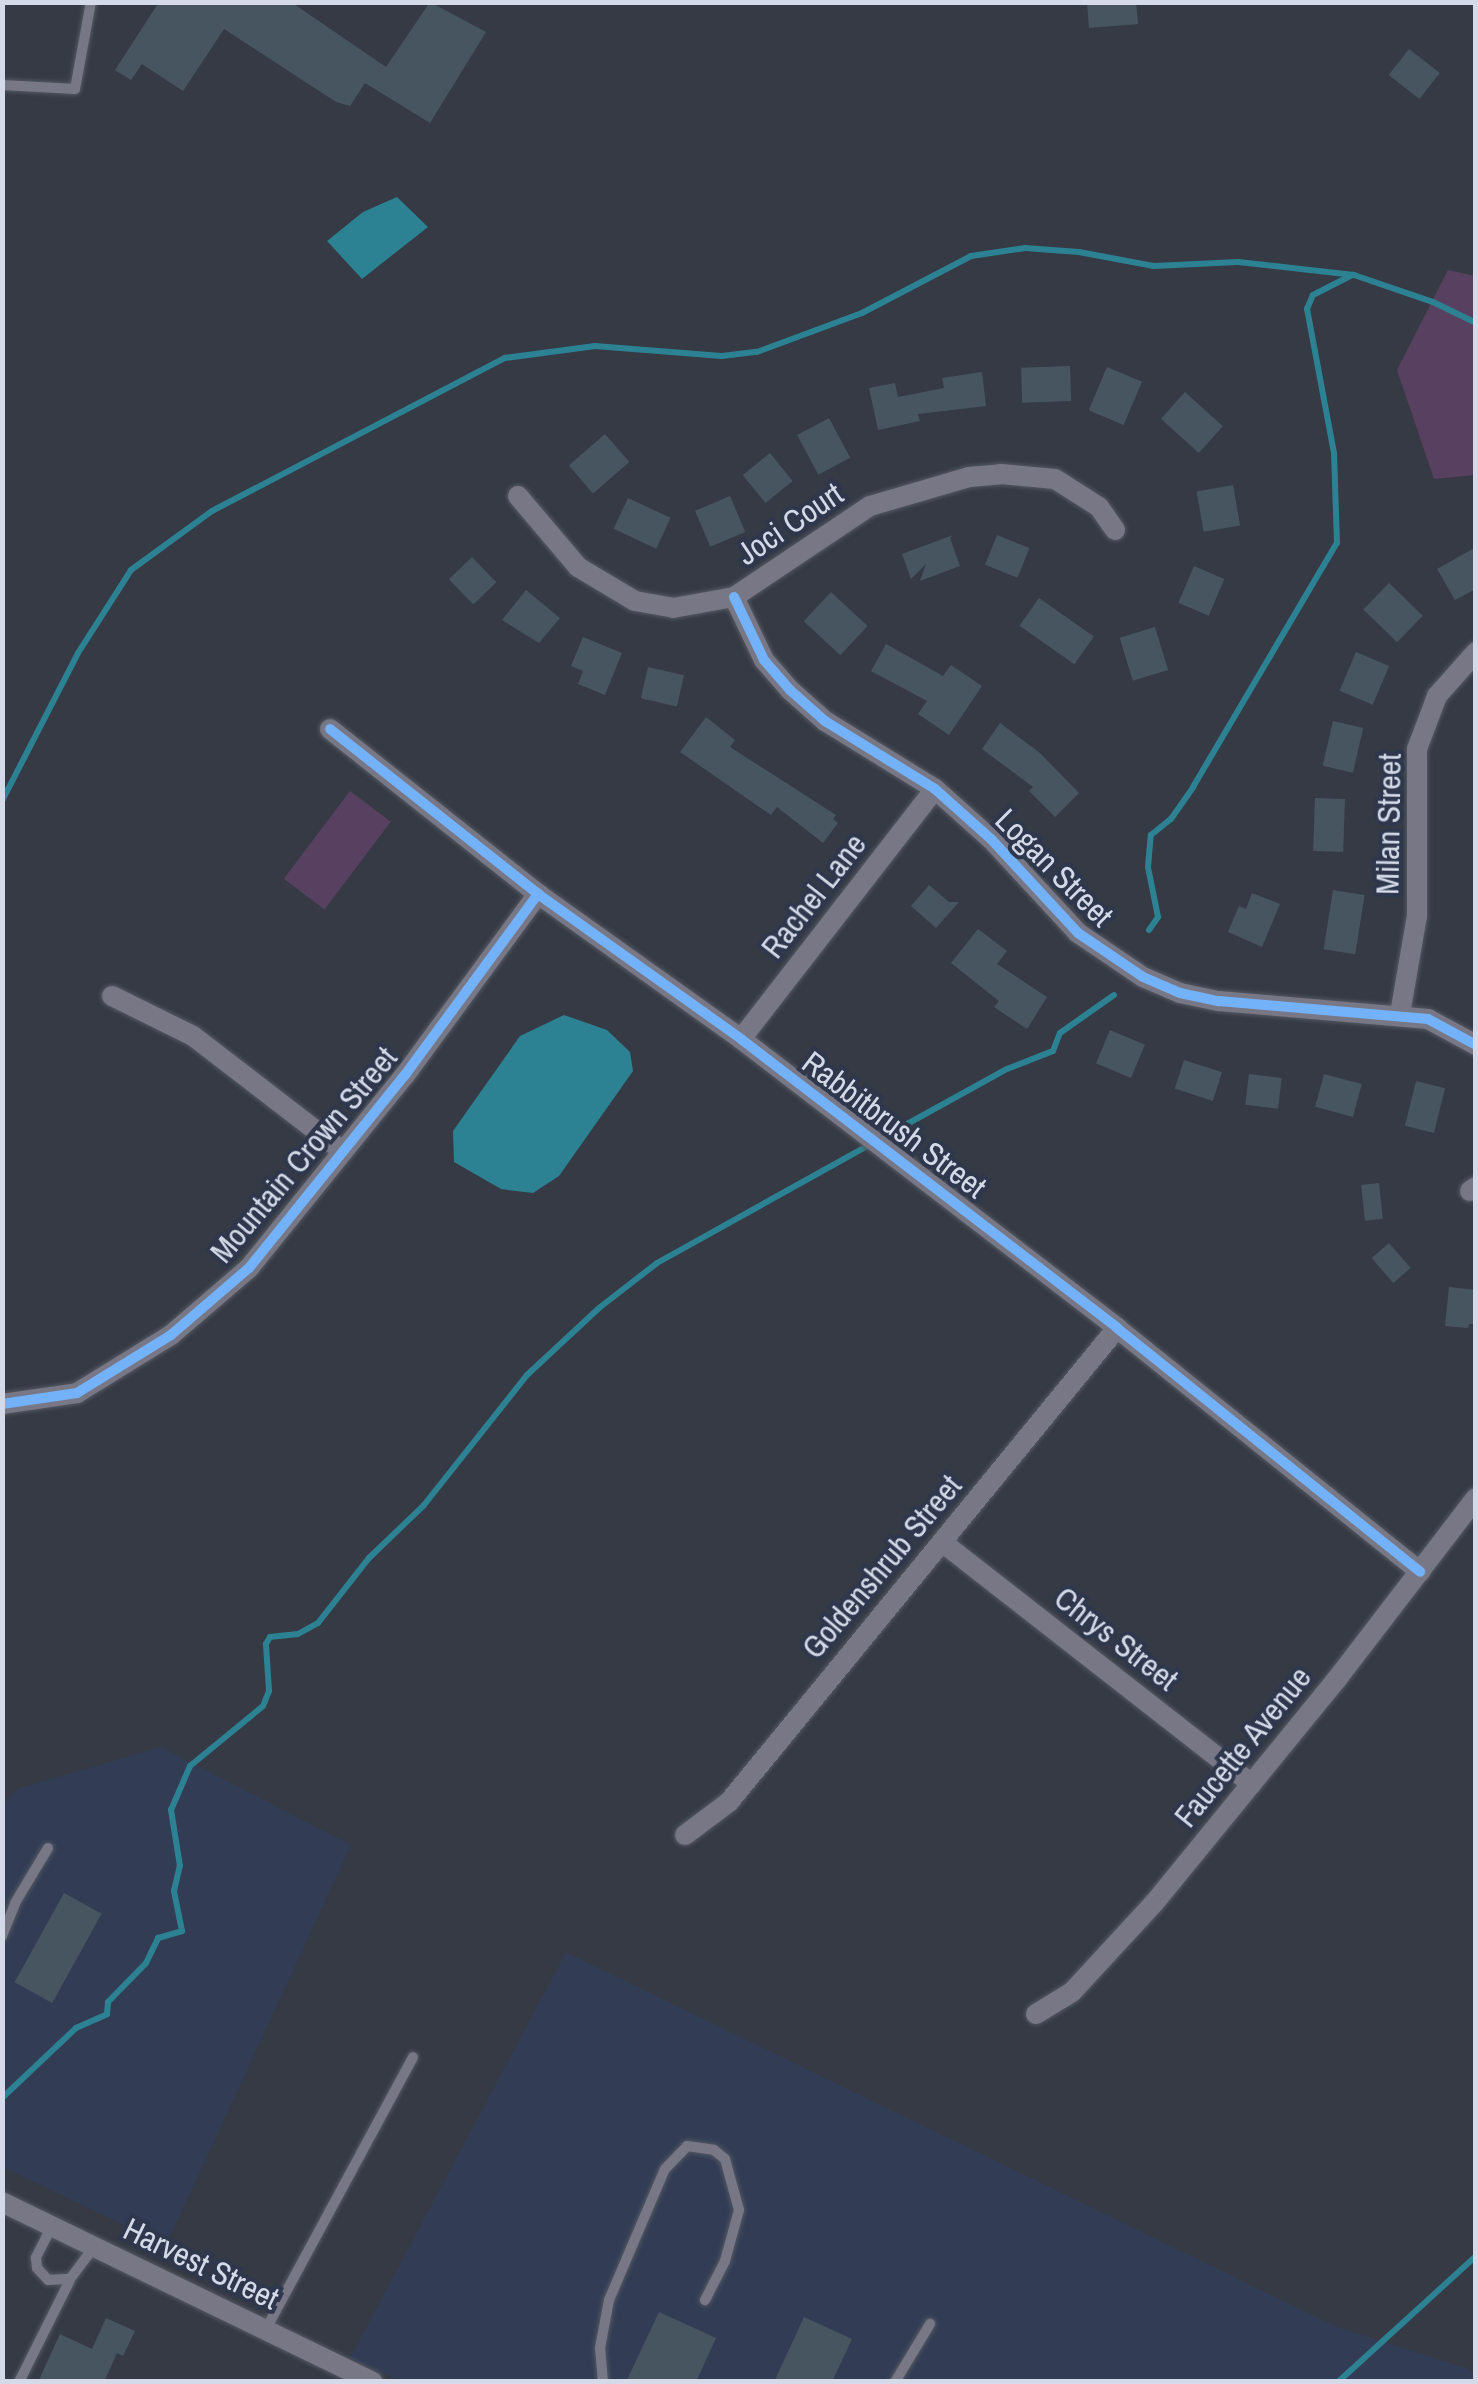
<!DOCTYPE html>
<html>
<head>
<meta charset="utf-8">
<style>
	body { margin:0 }
	#map { position:relative; width:1478px; height:2384px; overflow:hidden; background:#353a45; font-family:"Archivo Narrow",sans-serif }
	div>[style] { position:absolute }
	[style*='--x'] { left:calc(var(--x)*1px); top:calc(var(--y)*1px); width:calc(var(--w)*1px); rotate:calc(var(--a)*1deg) }
	.built>* { inset:0; background:#323d55 }
	.green>* { inset:0; background:#584160; transform-origin:0 0 }
	.water>* { inset:0; background:#2c8292 }
	.stream>* { height:6px; margin:-3px; padding:0 3px; transform-origin:3px; border-radius:3px; background:#2c8292 }
	.building>* { inset:0; background:#475561; transform-origin:0 0 }
	.roads { filter:drop-shadow(0 0 2px #535861) drop-shadow(0 0 2px #535861) }
	.lane>* { height:10px; margin:-5px; padding:0 5px; transform-origin:5px; border-radius:5px; background:#787786 }
	.street>* { height:20px; margin:-10px; padding:0 10px; transform-origin:10px; border-radius:10px; background:#787786 }
	.cycleway>* { height:10px; margin:-5px; padding:0 5px; transform-origin:5px; border-radius:5px; background:#73b2f8 }
	span { translate:-50% -50%; white-space:nowrap; text-align:center; line-height:1.15; -webkit-text-stroke:8px #2e374c; paint-order:stroke }
	.street-label { font-size:32px; color:#d4dae7 }
	.frame { position:absolute; inset:0; border:5px solid #d4dae7; pointer-events:none }
</style>
</head>
<body>
<div id="map">
	<div class="built">
		<div style="clip-path:polygon(161px 1747px,351px 1845px,166px 2245px,3px 2167px,2px 1806px,17px 1789px)"></div>
		<div style="clip-path:polygon(566px 1952px,1337px 2327px,1468px 2369px,1475px 2374px,1476px 2381px,402px 2382px,350px 2358px)"></div>
	</div>
	<div class="green">
		<div style="clip-path:polygon(1448px 270px,1475px 276px,1475px 475px,1434px 479px,1397px 370px)"></div>
		<div style="left:350px;top:791px;width:51px;height:110px;rotate:37deg"></div>
	</div>
	<div class="water">
		<div style="clip-path:polygon(397px 197px,428px 227px,362px 279px,327px 241px,363px 212px)"></div>
		<div style="clip-path:polygon(564px 1015px,607px 1030px,630px 1052px,633px 1071px,559px 1176px,533px 1193px,501px 1189px,454px 1162px,453px 1131px,520px 1036px)"></div>
	</div>
	<div class="stream">
		<div style="--x:2;--y:801;--w:166;--a:-62.8"></div>
		<div style="--x:78;--y:653;--w:98;--a:-57.4"></div>
		<div style="--x:131;--y:570;--w:100;--a:-36.1"></div>
		<div style="--x:212;--y:511;--w:331;--a:-27.6"></div>
		<div style="--x:505;--y:358;--w:91;--a:-7.6"></div>
		<div style="--x:595;--y:346;--w:127;--a:4.5"></div>
		<div style="--x:722;--y:356;--w:35;--a:-7"></div>
		<div style="--x:757;--y:352;--w:112;--a:-20.4"></div>
		<div style="--x:862;--y:313;--w:123;--a:-27.6"></div>
		<div style="--x:971;--y:256;--w:55;--a:-8.4"></div>
		<div style="--x:1025;--y:248;--w:54;--a:4.2"></div>
		<div style="--x:1079;--y:252;--w:76;--a:10.6"></div>
		<div style="--x:1154;--y:266;--w:84;--a:-2.7"></div>
		<div style="--x:1238;--y:262;--w:117;--a:6.4"></div>
		<div style="--x:1354;--y:275;--w:83;--a:18.9"></div>
		<div style="--x:1433;--y:302;--w:48;--a:26"></div>
		<div style="--x:1149;--y:930;--w:16;--a:-55"></div>
		<div style="--x:1158;--y:917;--w:51;--a:-101.3"></div>
		<div style="--x:1148;--y:867;--w:32;--a:-85"></div>
		<div style="--x:1151;--y:835;--w:26;--a:-39"></div>
		<div style="--x:1171;--y:819;--w:39;--a:-55"></div>
		<div style="--x:1193;--y:787;--w:283;--a:-59.5"></div>
		<div style="--x:1337;--y:543;--w:90;--a:-91.9"></div>
		<div style="--x:1334;--y:453;--w:147;--a:-100.6"></div>
		<div style="--x:1307;--y:309;--w:15;--a:-67"></div>
		<div style="--x:1313;--y:295;--w:44;--a:-27.1"></div>
		<div style="--x:880;--y:1139;--w:145;--a:-28.9"></div>
		<div style="--x:1007;--y:1069;--w:49;--a:-21.4"></div>
		<div style="--x:1053;--y:1051;--w:19;--a:-69"></div>
		<div style="--x:1060;--y:1033;--w:66;--a:-35.1"></div>
		<div style="--x:2;--y:2098;--w:102;--a:-43.4"></div>
		<div style="--x:76;--y:2028;--w:34;--a:-24"></div>
		<div style="--x:107;--y:2014;--w:12;--a:-85"></div>
		<div style="--x:108;--y:2002;--w:54;--a:-45.7"></div>
		<div style="--x:146;--y:1963;--w:28;--a:-64"></div>
		<div style="--x:158;--y:1938;--w:25;--a:-16"></div>
		<div style="--x:182;--y:1931;--w:41;--a:-101.3"></div>
		<div style="--x:174;--y:1891;--w:26;--a:-77"></div>
		<div style="--x:180;--y:1866;--w:57;--a:-99.1"></div>
		<div style="--x:171;--y:1810;--w:48;--a:-66.6"></div>
		<div style="--x:190;--y:1766;--w:94;--a:-39.4"></div>
		<div style="--x:263;--y:1706;--w:16;--a:-68"></div>
		<div style="--x:269;--y:1691;--w:47;--a:-93.7"></div>
		<div style="--x:266;--y:1644;--w:8;--a:-60"></div>
		<div style="--x:270;--y:1637;--w:28;--a:-6"></div>
		<div style="--x:298;--y:1634;--w:23;--a:-29"></div>
		<div style="--x:318;--y:1623;--w:83;--a:-51.9"></div>
		<div style="--x:369;--y:1558;--w:76;--a:-43.9"></div>
		<div style="--x:424;--y:1505;--w:166;--a:-51.6"></div>
		<div style="--x:527;--y:1375;--w:98;--a:-42.9"></div>
		<div style="--x:599;--y:1308;--w:73;--a:-37.8"></div>
		<div style="--x:657;--y:1263;--w:243;--a:-29.1"></div>
		<div style="--x:1338;--y:2382;--w:187;--a:-42.4"></div>
	</div>
	<div class="building">
		<div style="clip-path:polygon(159px 2px,291px 2px,386px 67px,430px 2px,486px 32px,430px 123px,365px 83px,350px 106px,336px 102px,224px 29px,183px 91px,142px 64px,131px 80px,115px 70px)"></div>
		<div style="clip-path:polygon(1087px 2px,1136px 2px,1138px 24px,1089px 28px)"></div>
		<div style="left:1409px;top:49px;width:39px;height:33px;rotate:38deg"></div>
		<div style="left:1070px;top:366px;width:35px;height:49px;rotate:88deg"></div>
		<div style="left:1107px;top:367px;width:38px;height:47px;rotate:23deg"></div>
		<div style="clip-path:polygon(982px 372px,986px 406px,918px 414px,920px 421px,878px 430px,869px 388px,895px 383px,898px 397px,944px 388px,942px 378px)"></div>
		<div style="left:1185px;top:392px;width:51px;height:36px;rotate:42deg"></div>
		<div style="left:829px;top:418px;width:45px;height:36px;rotate:62deg"></div>
		<div style="left:605px;top:434px;width:37px;height:48px;rotate:49deg"></div>
		<div style="left:770px;top:453px;width:36px;height:35px;rotate:51deg"></div>
		<div style="left:1233px;top:485px;width:41px;height:37px;rotate:80deg"></div>
		<div style="left:730px;top:496px;width:39px;height:38px;rotate:67deg"></div>
		<div style="left:628px;top:498px;width:47px;height:34px;rotate:25deg"></div>
		<div style="clip-path:polygon(953px 535px,950px 538px,960px 566px,920px 581px,926px 564px,911px 579px,902px 554px)"></div>
		<div style="left:997px;top:535px;width:35px;height:32px;rotate:22deg"></div>
		<div style="clip-path:polygon(1476px 547px,1476px 589px,1455px 600px,1437px 569px)"></div>
		<div style="left:472px;top:557px;width:35px;height:32px;rotate:46deg"></div>
		<div style="left:1194px;top:566px;width:33px;height:40px;rotate:23deg"></div>
		<div style="left:1389px;top:583px;width:47px;height:37px;rotate:44deg"></div>
		<div style="clip-path:polygon(526px 590px,560px 618px,539px 643px,502px 620px)"></div>
		<div style="left:831px;top:592px;width:50px;height:40px;rotate:43deg"></div>
		<div style="left:1039px;top:598px;width:67px;height:34px;rotate:35deg"></div>
		<div style="left:1155px;top:627px;width:45px;height:37px;rotate:73deg"></div>
		<div style="clip-path:polygon(583px 637px,622px 653px,605px 695px,578px 684px,583px 671px,571px 666px)"></div>
		<div style="clip-path:polygon(886px 644px,943px 676px,951px 665px,982px 686px,949px 735px,918px 714px,927px 701px,871px 671px)"></div>
		<div style="left:1356px;top:652px;width:36px;height:42px;rotate:23deg"></div>
		<div style="left:648px;top:667px;width:37px;height:32px;rotate:13deg"></div>
		<div style="clip-path:polygon(706px 717px,735px 740px,730px 747px,836px 815px,833px 819px,838px 823px,823px 843px,777px 807px,771px 815px,680px 752px)"></div>
		<div style="left:1333px;top:721px;width:31px;height:46px;rotate:13deg"></div>
		<div style="clip-path:polygon(1000px 723px,1040px 753px,1079px 793px,1055px 817px,1029px 791px,1033px 787px,982px 749px)"></div>
		<div style="left:1315px;top:798px;width:30px;height:53px;rotate:2deg"></div>
		<div style="clip-path:polygon(929px 885px,949px 902px,959px 902px,936px 928px,911px 906px)"></div>
		<div style="left:1333px;top:890px;width:32px;height:60px;rotate:9deg"></div>
		<div style="clip-path:polygon(1252px 893px,1280px 904px,1262px 947px,1228px 932px,1239px 906px,1246px 909px)"></div>
		<div style="clip-path:polygon(978px 929px,1007px 951px,997px 964px,1047px 997px,1027px 1029px,994px 1007px,999px 1001px,951px 963px)"></div>
		<div style="left:1110px;top:1030px;width:38px;height:36px;rotate:23deg"></div>
		<div style="left:1184px;top:1060px;width:40px;height:30px;rotate:18deg"></div>
		<div style="left:1249px;top:1074px;width:33px;height:31px;rotate:7deg"></div>
		<div style="left:1324px;top:1074px;width:39px;height:34px;rotate:15deg"></div>
		<div style="left:1416px;top:1081px;width:30px;height:46px;rotate:14deg"></div>
		<div style="left:1379px;top:1183px;width:36px;height:18px;rotate:84deg"></div>
		<div style="left:1389px;top:1243px;width:33px;height:23px;rotate:49deg"></div>
		<div style="clip-path:polygon(1449px 1287px,1476px 1290px,1476px 1324px,1469px 1324px,1468px 1328px,1445px 1326px)"></div>
		<div style="left:64px;top:1893px;width:43px;height:102px;rotate:29deg"></div>
		<div style="clip-path:polygon(659px 2312px,716px 2338px,696px 2382px,626px 2382px)"></div>
		<div style="clip-path:polygon(804px 2317px,852px 2339px,832px 2382px,774px 2382px)"></div>
		<div style="clip-path:polygon(106px 2318px,135px 2331px,123px 2356px,117px 2353px,104px 2382px,38px 2382px,60px 2334px,92px 2349px)"></div>
	</div>
	<div class="roads">
		<div class="lane">
			<div style="--x:2;--y:85;--w:73;--a:3.1"></div>
			<div style="--x:75;--y:89;--w:88;--a:-79.6"></div>
			<div style="--x:2;--y:1936;--w:35;--a:-68"></div>
			<div style="--x:15;--y:1903;--w:64;--a:-59"></div>
			<div style="--x:52;--y:2226;--w:36;--a:117"></div>
			<div style="--x:36;--y:2258;--w:10;--a:84"></div>
			<div style="--x:37;--y:2268;--w:16;--a:47"></div>
			<div style="--x:48;--y:2280;--w:22;--a:-3"></div>
			<div style="--x:70;--y:2279;--w:40;--a:-53"></div>
			<div style="--x:266;--y:2329;--w:309;--a:-61.6"></div>
			<div style="--x:19;--y:2382;--w:114;--a:-63.4"></div>
			<div style="--x:603;--y:2382;--w:34;--a:-95"></div>
			<div style="--x:600;--y:2348;--w:49;--a:-79.4"></div>
			<div style="--x:609;--y:2300;--w:142;--a:-66.9"></div>
			<div style="--x:665;--y:2169;--w:32;--a:-46"></div>
			<div style="--x:687;--y:2146;--w:27;--a:8"></div>
			<div style="--x:714;--y:2150;--w:14;--a:39"></div>
			<div style="--x:725;--y:2159;--w:53;--a:74.6"></div>
			<div style="--x:739;--y:2210;--w:53;--a:105.4"></div>
			<div style="--x:725;--y:2261;--w:44;--a:117.1"></div>
			<div style="--x:895;--y:2382;--w:68;--a:-58.9"></div>
		</div>
		<div class="street">
			<div style="--x:518;--y:496;--w:93;--a:49.8"></div>
			<div style="--x:578;--y:567;--w:66;--a:30.8"></div>
			<div style="--x:635;--y:601;--w:39;--a:10"></div>
			<div style="--x:673;--y:608;--w:62;--a:-10.2"></div>
			<div style="--x:734;--y:597;--w:164;--a:-33.8"></div>
			<div style="--x:870;--y:506;--w:103;--a:-16.3"></div>
			<div style="--x:969;--y:477;--w:32;--a:-5"></div>
			<div style="--x:1001;--y:474;--w:54;--a:5.3"></div>
			<div style="--x:1055;--y:479;--w:52;--a:32.5"></div>
			<div style="--x:1099;--y:507;--w:28;--a:55"></div>
			<div style="--x:734;--y:597;--w:70;--a:64.5"></div>
			<div style="--x:764;--y:660;--w:40;--a:49"></div>
			<div style="--x:790;--y:690;--w:47;--a:41.5"></div>
			<div style="--x:825;--y:721;--w:129;--a:31.7"></div>
			<div style="--x:935;--y:789;--w:75;--a:41.8"></div>
			<div style="--x:991;--y:839;--w:128;--a:47.2"></div>
			<div style="--x:1078;--y:933;--w:78;--a:34.1"></div>
			<div style="--x:1143;--y:977;--w:40;--a:23.4"></div>
			<div style="--x:1180;--y:993;--w:40;--a:12"></div>
			<div style="--x:1219;--y:1001;--w:210;--a:4.9"></div>
			<div style="--x:1428;--y:1019;--w:55;--a:28.4"></div>
			<div style="--x:330;--y:729;--w:265;--a:38.4"></div>
			<div style="--x:538;--y:894;--w:249;--a:35.5"></div>
			<div style="--x:741;--y:1039;--w:474;--a:37.5"></div>
			<div style="--x:1117;--y:1328;--w:389;--a:38.8"></div>
			<div style="--x:112;--y:996;--w:90;--a:26.3"></div>
			<div style="--x:193;--y:1036;--w:187;--a:37.6"></div>
			<div style="--x:1400;--y:1014;--w:99;--a:-80.2"></div>
			<div style="--x:1417;--y:916;--w:167;--a:-90"></div>
			<div style="--x:1417;--y:749;--w:57;--a:-69.3"></div>
			<div style="--x:1437;--y:696;--w:59;--a:-48.4"></div>
			<div style="--x:741;--y:1039;--w:316;--a:-52.2"></div>
			<div style="--x:1470;--y:1191;--w:7;--a:-34"></div>
			<div style="--x:2;--y:1404;--w:76;--a:-8.3"></div>
			<div style="--x:77;--y:1393;--w:110;--a:-31.7"></div>
			<div style="--x:171;--y:1335;--w:103;--a:-40.7"></div>
			<div style="--x:249;--y:1268;--w:248;--a:-51.1"></div>
			<div style="--x:405;--y:1075;--w:225;--a:-53.7"></div>
			<div style="--x:942;--y:1542;--w:393;--a:38"></div>
			<div style="--x:685;--y:1835;--w:55;--a:-36.9"></div>
			<div style="--x:729;--y:1802;--w:613;--a:-50.7"></div>
			<div style="--x:1036;--y:2014;--w:42;--a:-31.4"></div>
			<div style="--x:1072;--y:1992;--w:122;--a:-47.3"></div>
			<div style="--x:1155;--y:1902;--w:288;--a:-50.8"></div>
			<div style="--x:1337;--y:1679;--w:228;--a:-52.5"></div>
			<div style="--x:2;--y:2202;--w:412;--a:25.9"></div>
		</div>
	</div>
	<div class="cycleway">
		<div style="--x:734;--y:597;--w:70;--a:64.5"></div>
		<div style="--x:764;--y:660;--w:40;--a:49"></div>
		<div style="--x:790;--y:690;--w:47;--a:41.5"></div>
		<div style="--x:825;--y:721;--w:129;--a:31.7"></div>
		<div style="--x:935;--y:789;--w:75;--a:41.8"></div>
		<div style="--x:991;--y:839;--w:128;--a:47.2"></div>
		<div style="--x:1078;--y:933;--w:78;--a:34.1"></div>
		<div style="--x:1143;--y:977;--w:40;--a:23.4"></div>
		<div style="--x:1180;--y:993;--w:40;--a:12"></div>
		<div style="--x:1219;--y:1001;--w:210;--a:4.9"></div>
		<div style="--x:1428;--y:1019;--w:55;--a:28.4"></div>
		<div style="--x:330;--y:729;--w:265;--a:38.4"></div>
		<div style="--x:538;--y:894;--w:249;--a:35.5"></div>
		<div style="--x:741;--y:1039;--w:474;--a:37.5"></div>
		<div style="--x:1117;--y:1328;--w:389;--a:38.8"></div>
		<div style="--x:2;--y:1404;--w:76;--a:-8.3"></div>
		<div style="--x:77;--y:1393;--w:110;--a:-31.7"></div>
		<div style="--x:171;--y:1335;--w:103;--a:-40.7"></div>
		<div style="--x:249;--y:1268;--w:248;--a:-51.1"></div>
		<div style="--x:405;--y:1075;--w:225;--a:-53.7"></div>
	</div>
	<div class="street-label">
		<span style="left:790px;top:524px;rotate:-34deg">Joci Court</span>
		<span style="left:1389px;top:824px;rotate:-89deg">Milan Street</span>
		<span style="left:1054px;top:868px;rotate:45deg">Logan Street</span>
		<span style="left:814px;top:896px;rotate:-52deg">Rachel Lane</span>
		<span style="left:894px;top:1125px;rotate:37deg">Rabbitbrush Street</span>
		<span style="left:304px;top:1155px;rotate:-50deg">Mountain Crown Street</span>
		<span style="left:882px;top:1567px;rotate:-50deg">Goldenshrub Street</span>
		<span style="left:1116px;top:1639px;rotate:38deg">Chrys Street</span>
		<span style="left:1243px;top:1747px;rotate:-51deg">Faucette Avenue</span>
		<span style="left:201px;top:2264px;rotate:26deg">Harvest Street</span>
	</div>
	<div class="frame"></div>
</div>
</body>
</html>
